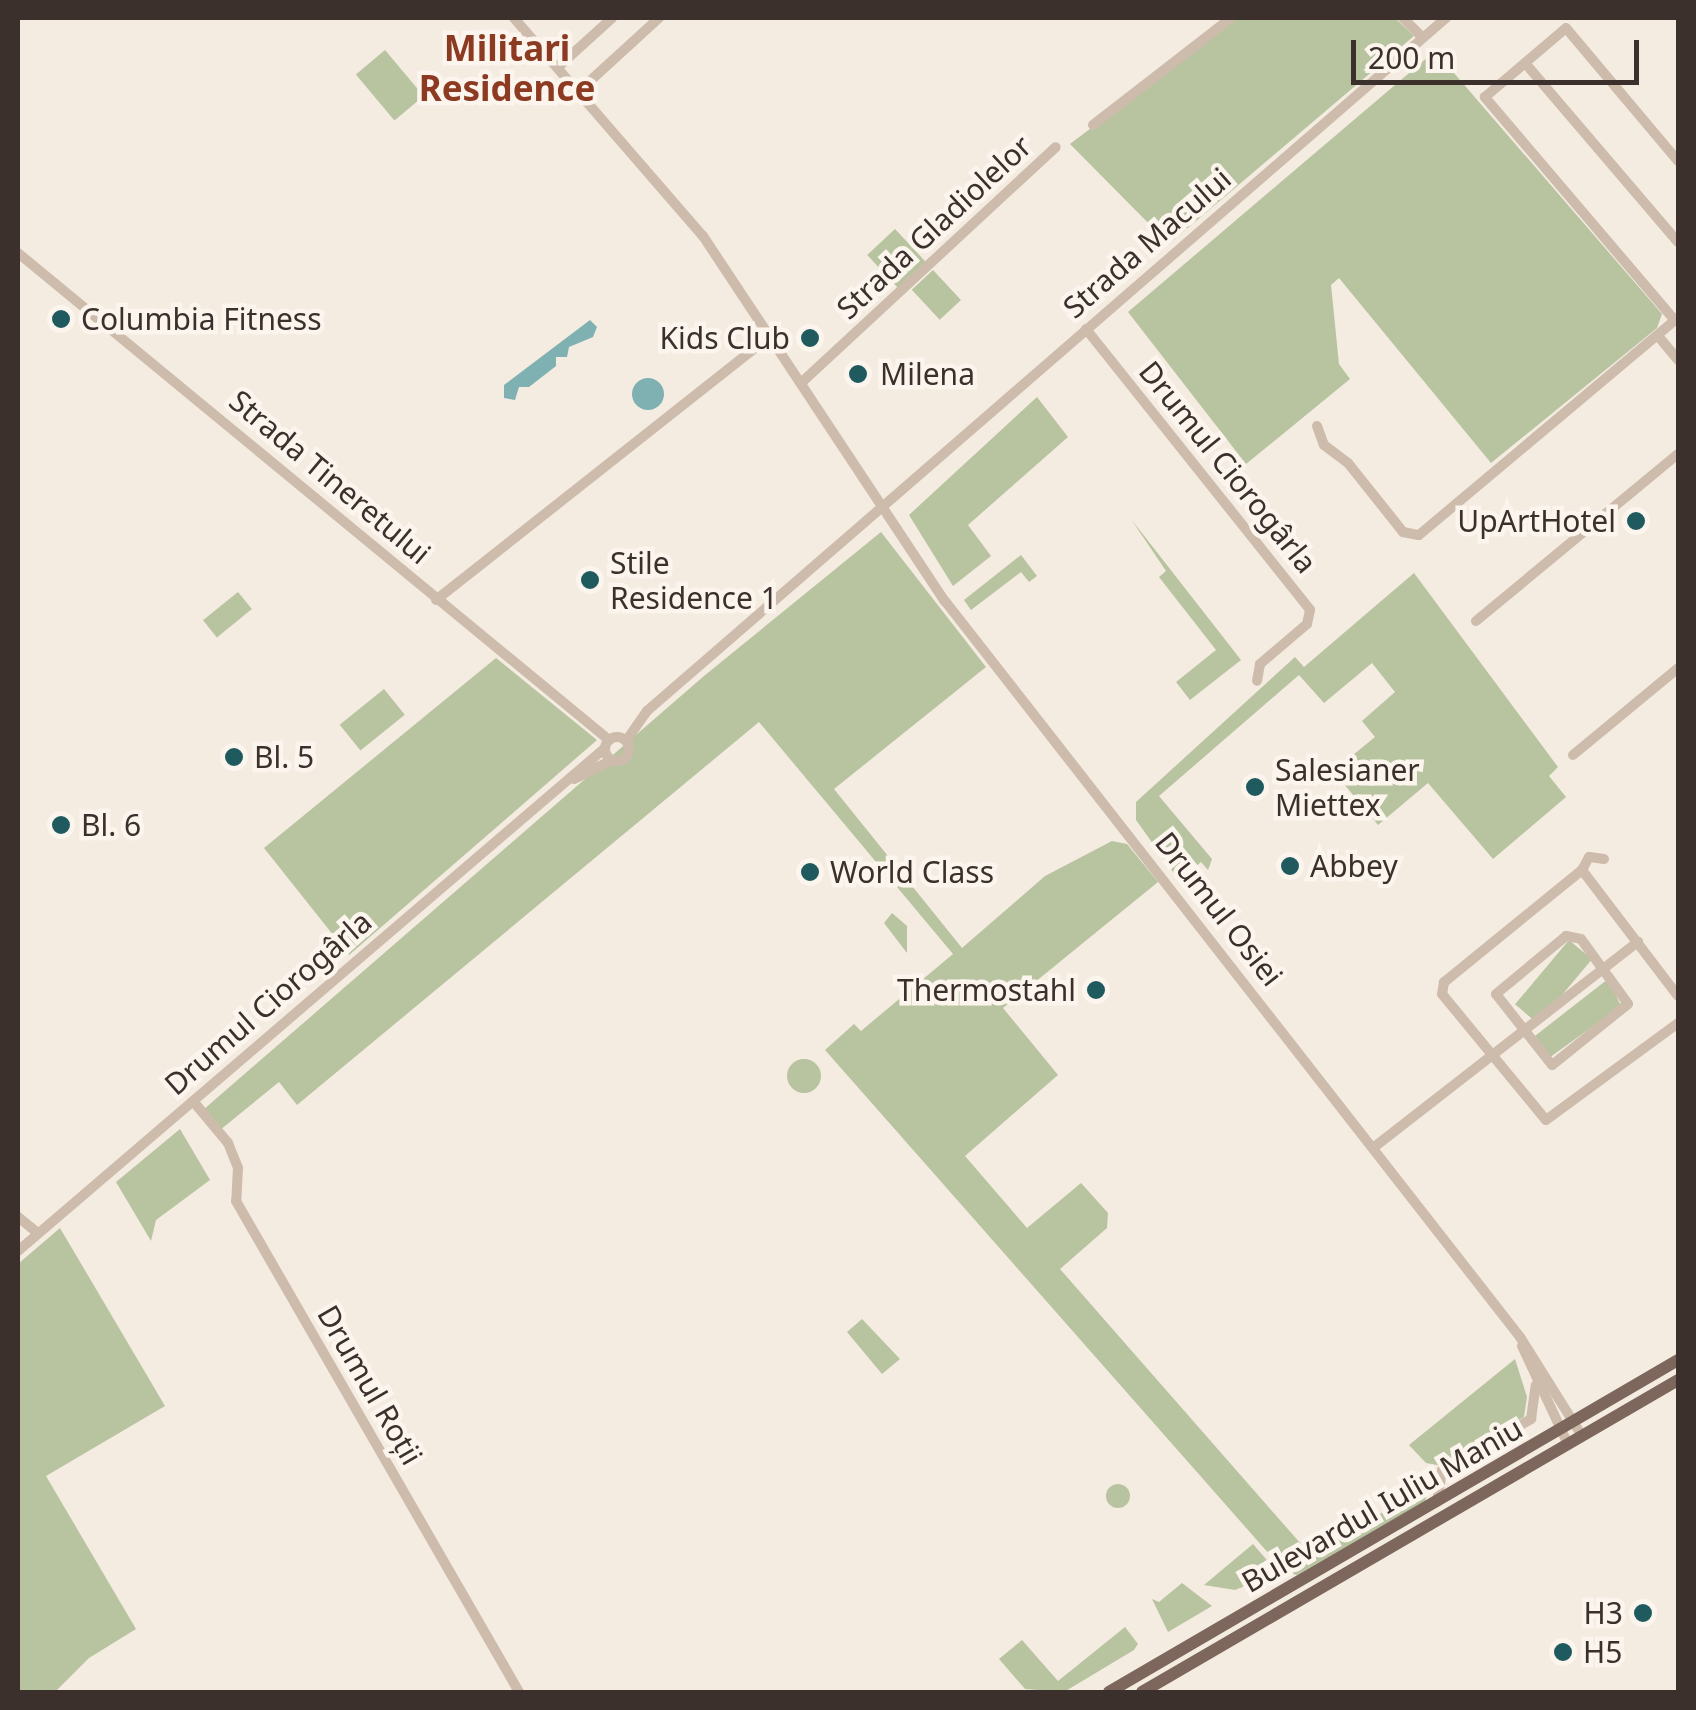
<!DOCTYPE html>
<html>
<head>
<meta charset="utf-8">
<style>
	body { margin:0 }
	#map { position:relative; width:1696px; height:1710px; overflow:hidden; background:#f4ebe1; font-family:"Noto Sans",sans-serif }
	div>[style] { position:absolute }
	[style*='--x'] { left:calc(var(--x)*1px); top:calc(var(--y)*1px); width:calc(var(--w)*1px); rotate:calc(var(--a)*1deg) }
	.green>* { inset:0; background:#b8c4a0; transform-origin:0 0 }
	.round { border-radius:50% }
	.water>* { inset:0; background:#7fb0b2 }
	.minor>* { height:10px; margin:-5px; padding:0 5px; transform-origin:5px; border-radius:5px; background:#cdbbac }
	.minor>.ring { margin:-5px; padding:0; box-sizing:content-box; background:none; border:10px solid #cdbbac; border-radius:50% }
	.major>* { height:12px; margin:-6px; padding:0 6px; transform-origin:6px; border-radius:6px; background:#7d675c }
	.dots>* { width:28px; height:28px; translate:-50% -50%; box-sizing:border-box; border:5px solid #fbf5ee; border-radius:50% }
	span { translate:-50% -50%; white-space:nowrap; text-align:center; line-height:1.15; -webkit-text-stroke:9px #fbf5ee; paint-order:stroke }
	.street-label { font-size:30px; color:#3b302b }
	.poi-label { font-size:30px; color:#3b302b }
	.left { translate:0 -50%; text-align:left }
	.right { translate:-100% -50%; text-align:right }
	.quarter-label { font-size:35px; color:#8c3b22; font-weight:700 }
	.frame { position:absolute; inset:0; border:20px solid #3b302b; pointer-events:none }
	.scale { position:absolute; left:1351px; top:40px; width:288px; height:45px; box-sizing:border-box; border:5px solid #3b302b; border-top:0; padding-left:12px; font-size:30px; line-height:35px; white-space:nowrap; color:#3b302b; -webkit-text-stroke:8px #fbf5ee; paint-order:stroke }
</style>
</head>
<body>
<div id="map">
	<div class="green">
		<div style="clip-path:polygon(1236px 18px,1395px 18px,1414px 36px,1169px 244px,1070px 144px)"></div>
		<div style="left:385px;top:50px;width:60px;height:38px;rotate:50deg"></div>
		<div style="clip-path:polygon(1435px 51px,1662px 314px,1657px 328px,1491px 463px,1339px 278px,1331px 285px,1339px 364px,1350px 379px,1246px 464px,1128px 312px)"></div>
		<div style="left:895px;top:229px;width:45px;height:38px;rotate:47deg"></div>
		<div style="left:933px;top:270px;width:41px;height:29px;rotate:47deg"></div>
		<div style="clip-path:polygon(1037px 397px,1068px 437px,968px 525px,991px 556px,953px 586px,909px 515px)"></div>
		<div style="clip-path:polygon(1131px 519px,1241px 660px,1190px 700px,1176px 682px,1216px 650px,1159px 577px,1166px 571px)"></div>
		<div style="clip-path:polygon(881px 532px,986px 667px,834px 789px,962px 948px,1045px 876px,1112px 841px,1127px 844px,1158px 882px,1003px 1008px,1058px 1075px,965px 1156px,1027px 1228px,1081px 1183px,1108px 1213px,1107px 1228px,1060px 1269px,1308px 1552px,1430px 1487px,1425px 1501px,1297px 1575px,1285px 1572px,825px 1050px,854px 1024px,861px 1031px,953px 954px,759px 722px,297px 1105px,279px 1082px,220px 1130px,203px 1110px,704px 676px)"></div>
		<div style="clip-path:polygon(1021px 555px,1037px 576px,1029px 582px,1021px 572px,971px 610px,964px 600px)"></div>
		<div style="clip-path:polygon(1414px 573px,1558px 767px,1549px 776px,1566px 797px,1493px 859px,1428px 783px,1378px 825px,1344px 784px,1364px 768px,1353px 755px,1375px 737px,1362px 721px,1395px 692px,1372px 663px,1324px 703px,1299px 675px,1159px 796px,1212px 859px,1208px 870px,1201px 862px,1195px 867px,1202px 876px,1186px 890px,1136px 820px,1136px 802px,1295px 657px,1304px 667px)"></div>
		<div style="left:238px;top:592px;width:22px;height:45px;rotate:51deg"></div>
		<div style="clip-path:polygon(496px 658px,597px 740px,349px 955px,264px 848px)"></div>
		<div style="left:384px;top:689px;width:33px;height:57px;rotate:51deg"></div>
		<div style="clip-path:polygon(892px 913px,907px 926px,907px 953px,884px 923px)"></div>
		<div style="left:1569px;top:940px;width:30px;height:84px;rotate:40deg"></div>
		<div style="clip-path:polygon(1608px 979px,1621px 1006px,1549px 1058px,1531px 1039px)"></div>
		<div class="round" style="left:787px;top:1059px;width:34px;height:34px"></div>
		<div style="clip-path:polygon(180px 1129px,210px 1180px,156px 1220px,151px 1241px,116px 1182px)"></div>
		<div style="clip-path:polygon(60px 1228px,165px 1406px,46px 1476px,136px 1629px,89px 1658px,55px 1692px,18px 1692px,18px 1264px)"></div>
		<div style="clip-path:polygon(862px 1319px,900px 1359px,882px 1374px,847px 1332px)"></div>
		<div style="clip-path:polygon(1515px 1359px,1527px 1397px,1524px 1417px,1442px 1466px,1426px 1463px,1409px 1445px)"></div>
		<div class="round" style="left:1106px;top:1484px;width:24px;height:24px"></div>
		<div style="clip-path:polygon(1253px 1544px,1278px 1573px,1235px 1590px,1204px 1585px)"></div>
		<div style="clip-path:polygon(1182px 1583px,1212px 1606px,1168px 1632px,1152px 1599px,1159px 1602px)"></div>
		<div style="clip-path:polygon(1125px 1627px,1138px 1644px,1134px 1650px,1064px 1692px,1025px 1689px,999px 1659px,1022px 1640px,1058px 1681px)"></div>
	</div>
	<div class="water">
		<div style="clip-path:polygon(590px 320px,597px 327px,593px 337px,569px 347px,567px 357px,556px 357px,556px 366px,529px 387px,519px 387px,515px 400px,504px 398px,504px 385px)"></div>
		<div class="round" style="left:632px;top:378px;width:32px;height:32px"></div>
	</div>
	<div class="minor">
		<div style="--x:514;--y:18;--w:289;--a:49.1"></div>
		<div style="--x:703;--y:236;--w:438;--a:56.5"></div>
		<div style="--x:945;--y:601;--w:934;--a:52"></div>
		<div style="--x:1520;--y:1337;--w:117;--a:57.9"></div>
		<div style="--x:1403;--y:18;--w:28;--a:45"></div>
		<div style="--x:1525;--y:63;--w:235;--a:49.5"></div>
		<div style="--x:558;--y:67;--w:73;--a:-42.2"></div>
		<div style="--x:579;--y:91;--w:108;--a:-42.4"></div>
		<div style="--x:1093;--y:125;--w:175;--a:-37.8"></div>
		<div style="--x:18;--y:253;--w:766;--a:39.49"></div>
		<div style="--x:1672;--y:317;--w:289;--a:-130.4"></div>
		<div style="--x:1485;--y:97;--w:106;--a:-40.4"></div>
		<div style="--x:1566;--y:28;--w:174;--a:49.9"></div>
		<div style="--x:1086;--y:329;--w:359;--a:51.4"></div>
		<div style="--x:1310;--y:610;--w:14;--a:102"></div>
		<div style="--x:1307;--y:624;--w:62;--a:139.6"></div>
		<div style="--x:1260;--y:664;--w:17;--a:100"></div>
		<div style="--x:1658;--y:336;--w:31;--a:50"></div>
		<div style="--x:801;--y:383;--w:347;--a:-42.8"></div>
		<div style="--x:1317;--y:426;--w:20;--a:70"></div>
		<div style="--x:1324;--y:445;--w:30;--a:37"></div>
		<div style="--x:1348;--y:463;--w:88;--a:51.4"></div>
		<div style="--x:1403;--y:532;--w:16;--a:11"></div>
		<div style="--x:1419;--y:535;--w:338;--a:-40"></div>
		<div style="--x:436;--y:600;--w:426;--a:-38.3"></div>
		<div style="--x:1476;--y:621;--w:262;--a:-39.6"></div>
		<div class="ring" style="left:605px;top:737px;width:14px;height:14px"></div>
		<div style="--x:626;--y:741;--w:37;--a:-55"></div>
		<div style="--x:647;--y:711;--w:1058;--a:-40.94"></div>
		<div style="--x:1573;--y:755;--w:136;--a:-39.6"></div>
		<div style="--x:574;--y:779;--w:42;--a:-26.6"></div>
		<div style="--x:1604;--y:859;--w:15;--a:-172"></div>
		<div style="--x:1589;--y:857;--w:15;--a:118"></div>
		<div style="--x:1582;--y:870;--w:158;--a:52.7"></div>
		<div style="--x:1582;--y:870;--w:178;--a:140.9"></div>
		<div style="--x:1444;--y:982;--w:12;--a:99"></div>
		<div style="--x:1442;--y:994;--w:163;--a:50.5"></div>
		<div style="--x:1546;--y:1120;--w:164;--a:-36.3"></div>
		<div style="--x:1566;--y:936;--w:15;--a:11"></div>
		<div style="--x:1581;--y:939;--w:80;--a:54.1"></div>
		<div style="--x:1628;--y:1004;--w:97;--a:141.2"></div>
		<div style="--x:1552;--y:1065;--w:90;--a:-128.3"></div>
		<div style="--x:1496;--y:994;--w:91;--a:-39.6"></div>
		<div style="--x:193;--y:1101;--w:55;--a:50.2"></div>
		<div style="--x:228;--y:1143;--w:27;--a:68"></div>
		<div style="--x:238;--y:1168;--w:33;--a:93"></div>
		<div style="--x:236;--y:1201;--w:567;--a:60.04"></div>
		<div style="--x:1373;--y:1148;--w:336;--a:-37.9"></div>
		<div style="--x:18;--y:1217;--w:26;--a:39"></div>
		<div style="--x:18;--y:1251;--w:773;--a:-40.59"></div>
		<div style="--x:1522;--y:1346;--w:108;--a:64.9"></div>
		<div style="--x:1437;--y:1502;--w:32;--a:-81"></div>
		<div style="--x:1442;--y:1470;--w:103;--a:-29.8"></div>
		<div style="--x:1531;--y:1419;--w:34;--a:-82"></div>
	</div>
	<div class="major">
		<div style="--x:1109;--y:1692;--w:659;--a:-30.26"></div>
		<div style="--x:1142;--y:1692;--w:620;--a:-30.2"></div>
	</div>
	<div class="dots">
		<div style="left:61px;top:319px;background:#1f5a5e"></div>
		<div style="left:810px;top:338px;background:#1f5a5e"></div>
		<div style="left:858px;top:374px;background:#1f5a5e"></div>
		<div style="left:1636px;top:521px;background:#1f5a5e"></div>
		<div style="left:590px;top:580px;background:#1f5a5e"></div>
		<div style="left:234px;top:757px;background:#1f5a5e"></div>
		<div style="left:1255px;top:787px;background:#1f5a5e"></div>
		<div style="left:61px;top:825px;background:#1f5a5e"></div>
		<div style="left:1290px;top:866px;background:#1f5a5e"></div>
		<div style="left:810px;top:872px;background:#1f5a5e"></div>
		<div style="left:1096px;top:990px;background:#1f5a5e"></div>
		<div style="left:1643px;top:1613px;background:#1f5a5e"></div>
		<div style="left:1563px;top:1652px;background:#1f5a5e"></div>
	</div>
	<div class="street-label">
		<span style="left:934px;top:227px;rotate:-43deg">Strada Gladiolelor</span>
		<span style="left:1147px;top:243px;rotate:-41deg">Strada Macului</span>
		<span style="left:1228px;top:467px;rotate:51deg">Drumul Ciorogârla</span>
		<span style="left:330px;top:477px;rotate:40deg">Strada Tineretului</span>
		<span style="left:1219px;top:909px;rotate:52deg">Drumul Osiei</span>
		<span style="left:268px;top:1003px;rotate:-41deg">Drumul Ciorogârla</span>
		<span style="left:370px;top:1385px;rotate:60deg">Drumul Roții</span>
		<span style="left:1382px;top:1505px;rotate:-30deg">Bulevardul Iuliu Maniu</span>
	</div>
	<div class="poi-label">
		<span class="left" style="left:81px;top:319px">Columbia Fitness</span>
		<span class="right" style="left:790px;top:338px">Kids Club</span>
		<span class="left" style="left:880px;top:374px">Milena</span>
		<span class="right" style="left:1616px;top:521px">UpArtHotel</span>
		<span class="left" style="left:610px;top:580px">Stile<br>Residence 1</span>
		<span class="left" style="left:254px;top:757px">Bl. 5</span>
		<span class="left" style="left:1275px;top:787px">Salesianer<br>Miettex</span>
		<span class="left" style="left:81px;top:825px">Bl. 6</span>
		<span class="left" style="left:1310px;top:866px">Abbey</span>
		<span class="left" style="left:830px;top:872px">World Class</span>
		<span class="right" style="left:1076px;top:990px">Thermostahl</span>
		<span class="right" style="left:1623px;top:1613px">H3</span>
		<span class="left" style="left:1583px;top:1652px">H5</span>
	</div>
	<div class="quarter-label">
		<span style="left:507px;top:68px">Militari<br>Residence</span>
	</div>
	<div class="frame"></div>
	<div class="scale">200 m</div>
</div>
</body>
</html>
